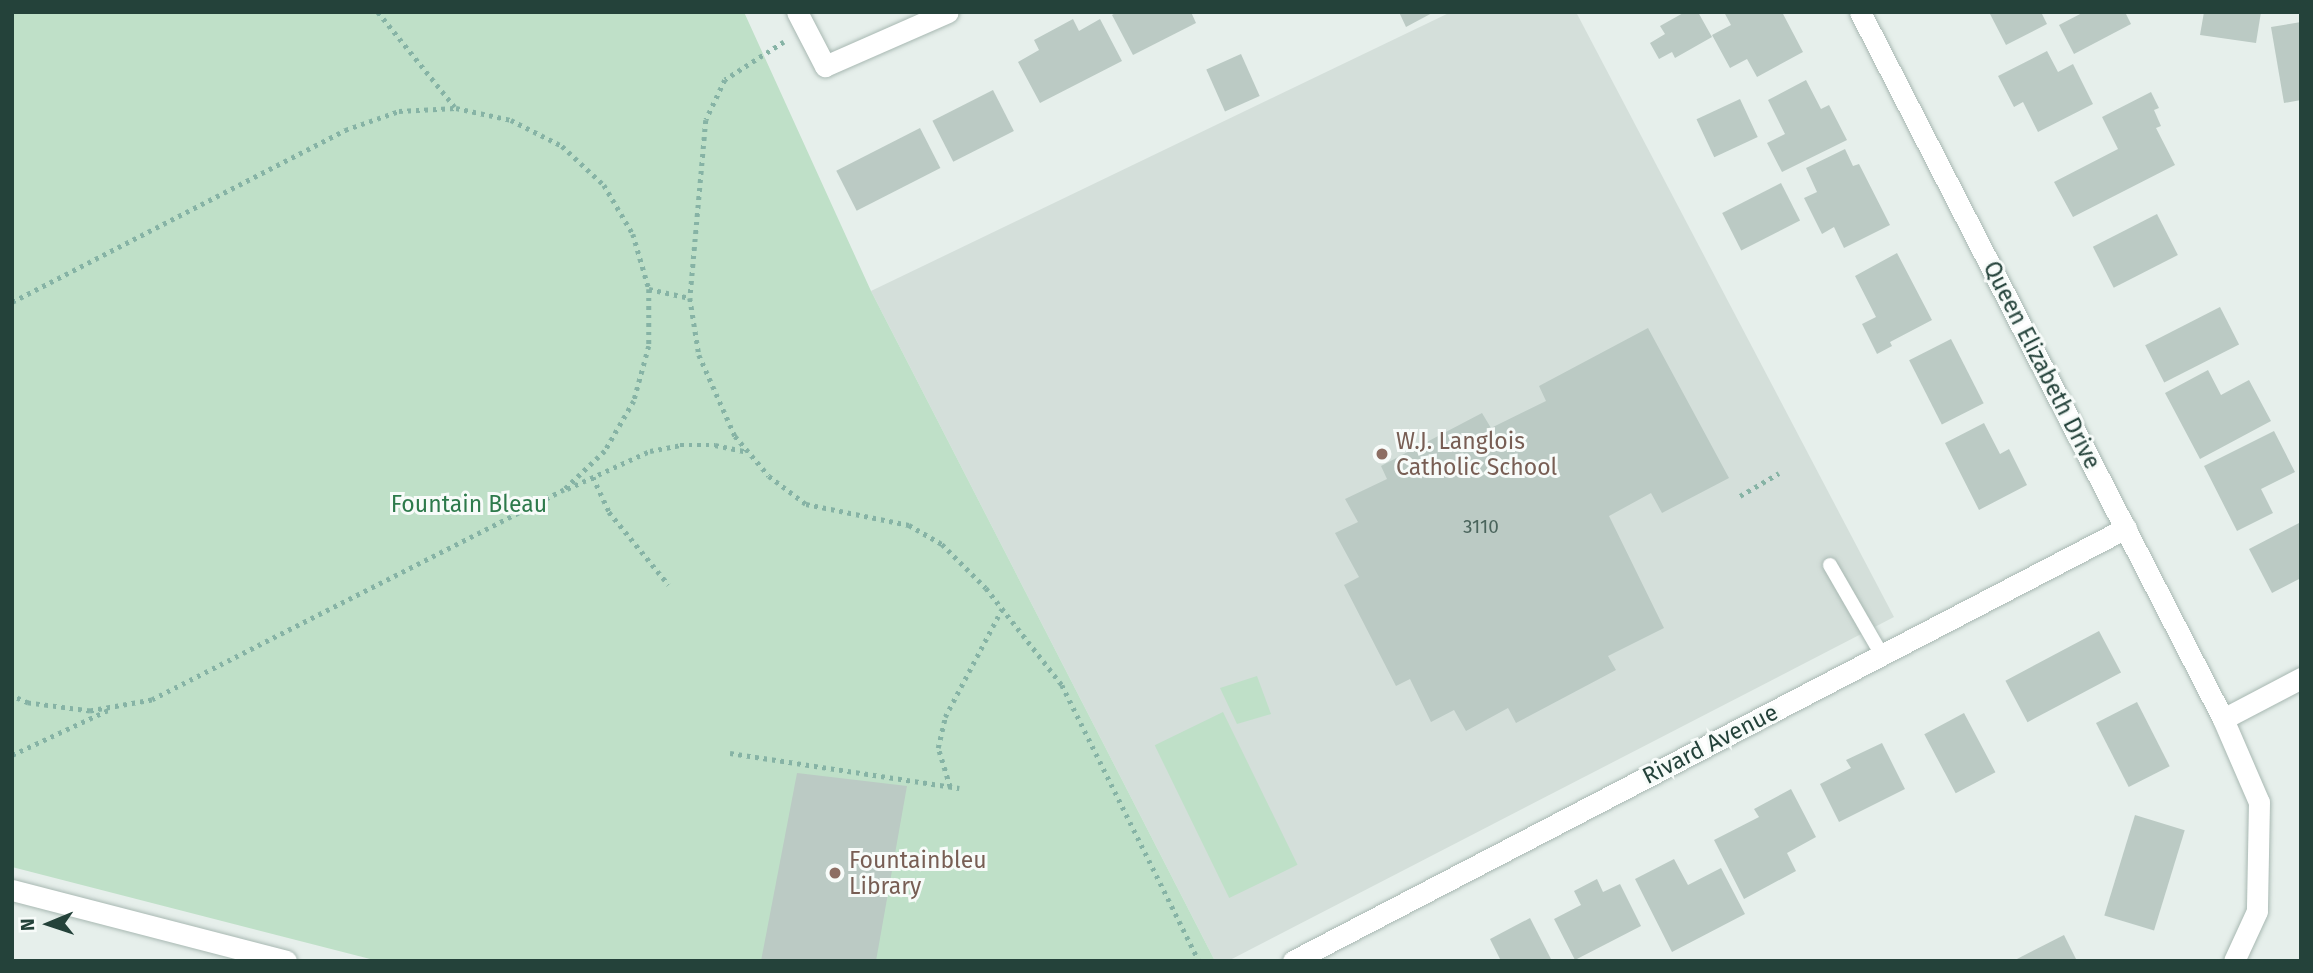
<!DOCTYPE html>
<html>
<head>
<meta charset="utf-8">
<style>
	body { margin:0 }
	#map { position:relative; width:2313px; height:973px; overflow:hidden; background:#e6efeb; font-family:"Fira Sans",sans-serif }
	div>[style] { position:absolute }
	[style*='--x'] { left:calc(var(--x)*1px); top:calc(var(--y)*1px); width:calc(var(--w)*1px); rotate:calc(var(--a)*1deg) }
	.built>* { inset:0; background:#d4dfda }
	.green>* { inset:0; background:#bfe0c8; transform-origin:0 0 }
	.building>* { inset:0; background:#bbcac4; transform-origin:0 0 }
	.path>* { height:4.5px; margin-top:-2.25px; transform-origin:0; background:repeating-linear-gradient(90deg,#86b3a5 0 3.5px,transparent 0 8.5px) }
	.roads { filter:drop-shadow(0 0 2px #a8b8b2) drop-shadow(0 0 2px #a8b8b2) }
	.lane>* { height:14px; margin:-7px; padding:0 7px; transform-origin:7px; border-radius:7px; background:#fff }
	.street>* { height:21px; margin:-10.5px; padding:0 10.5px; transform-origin:10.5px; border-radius:10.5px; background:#fff }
	.dots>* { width:19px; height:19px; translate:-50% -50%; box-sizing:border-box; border:4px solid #f7fbf9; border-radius:50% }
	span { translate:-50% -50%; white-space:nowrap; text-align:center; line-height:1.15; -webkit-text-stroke:6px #f7fbf9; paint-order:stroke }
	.number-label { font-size:19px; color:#4a645c }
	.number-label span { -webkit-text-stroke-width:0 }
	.street-label { font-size:23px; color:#24423a }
	.education-label { font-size:23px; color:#785e54 }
	.left { translate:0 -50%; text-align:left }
	.park-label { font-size:23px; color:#2d7a4b }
	.frame { position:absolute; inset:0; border:14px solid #24423a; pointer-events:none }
	.north { position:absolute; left:14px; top:889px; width:70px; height:70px; -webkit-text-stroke:5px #f7fbf9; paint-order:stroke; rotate:268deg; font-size:19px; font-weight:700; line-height:28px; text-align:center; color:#24423a }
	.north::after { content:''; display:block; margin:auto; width:24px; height:32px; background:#24423a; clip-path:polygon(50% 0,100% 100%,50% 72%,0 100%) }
</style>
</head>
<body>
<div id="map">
	<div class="built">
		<div style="clip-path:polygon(1451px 12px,1576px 12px,1894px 617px,1228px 961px,1215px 961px,871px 291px)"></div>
	</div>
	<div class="green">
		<div style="clip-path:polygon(12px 12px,744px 12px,871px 291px,1215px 961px,378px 961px,12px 867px)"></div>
		<div style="clip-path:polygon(1257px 676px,1271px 714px,1237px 724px,1220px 688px)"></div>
		<div style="left:1223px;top:712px;width:170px;height:76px;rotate:64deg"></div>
	</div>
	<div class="building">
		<div style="clip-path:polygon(1117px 12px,1191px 12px,1196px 23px,1133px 55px,1112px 15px)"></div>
		<div style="clip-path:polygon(1399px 12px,1434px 12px,1406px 27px)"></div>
		<div style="clip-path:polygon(1685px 12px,1698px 12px,1712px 37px,1675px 58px,1672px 52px,1659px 59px,1650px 43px,1665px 34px,1660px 26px)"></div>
		<div style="clip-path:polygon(1724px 12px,1782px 12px,1803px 52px,1757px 77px,1747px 59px,1730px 68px,1712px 35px,1731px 25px)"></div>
		<div style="clip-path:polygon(1989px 12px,2041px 12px,2047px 24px,2006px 45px)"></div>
		<div style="clip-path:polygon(2084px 12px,2125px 12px,2131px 24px,2074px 54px,2059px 25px)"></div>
		<div style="clip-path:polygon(2204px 12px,2261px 12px,2256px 43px,2200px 35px)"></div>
		<div style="clip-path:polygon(1073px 19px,1079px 31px,1100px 19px,1122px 61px,1040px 103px,1018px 62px,1039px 50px,1034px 40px)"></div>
		<div style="clip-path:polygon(2301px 22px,2301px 100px,2284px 103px,2271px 27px)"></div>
		<div style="clip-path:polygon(2047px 51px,2058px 72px,2073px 64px,2093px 104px,2038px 132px,2023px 102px,2014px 107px,1998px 76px)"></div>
		<div style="left:1241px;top:54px;width:46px;height:38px;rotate:66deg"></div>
		<div style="clip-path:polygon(1806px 80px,1821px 109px,1829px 105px,1847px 140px,1782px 172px,1767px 143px,1785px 134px,1768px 100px)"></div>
		<div style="left:993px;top:90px;width:46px;height:68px;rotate:63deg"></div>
		<div style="clip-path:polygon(2151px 92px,2159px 108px,2154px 110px,2161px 126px,2156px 128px,2175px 165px,2073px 217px,2054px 182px,2118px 149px,2102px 117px)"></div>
		<div style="left:1740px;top:99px;width:42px;height:48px;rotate:65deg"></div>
		<div style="left:920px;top:128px;width:45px;height:94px;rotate:63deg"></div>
		<div style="clip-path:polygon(1845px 149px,1853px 166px,1859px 164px,1890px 225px,1844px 248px,1834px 227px,1822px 234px,1804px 198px,1817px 192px,1806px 168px)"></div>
		<div style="left:1781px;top:183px;width:42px;height:66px;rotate:63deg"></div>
		<div style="left:2157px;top:214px;width:46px;height:72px;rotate:63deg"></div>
		<div style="clip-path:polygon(1897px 253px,1932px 320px,1890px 342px,1892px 346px,1877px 354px,1862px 324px,1876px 317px,1855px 276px)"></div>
		<div style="left:2220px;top:307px;width:42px;height:84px;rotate:63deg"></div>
		<div style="clip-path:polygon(1648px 328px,1729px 478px,1662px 513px,1651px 493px,1609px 516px,1664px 628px,1608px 656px,1616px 670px,1516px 723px,1508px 708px,1466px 731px,1454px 710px,1431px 722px,1410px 679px,1396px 686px,1344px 585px,1359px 577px,1335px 533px,1358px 522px,1345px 499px,1387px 479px,1381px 466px,1482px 413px,1491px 428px,1546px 401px,1539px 386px)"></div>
		<div style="left:1951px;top:339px;width:72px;height:47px;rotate:63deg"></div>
		<div style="clip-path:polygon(2208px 370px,2221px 395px,2249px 380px,2271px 421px,2200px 459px,2165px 393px)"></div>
		<div style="clip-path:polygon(1984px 423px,2000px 454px,2009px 449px,2027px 485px,1979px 510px,1945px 443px)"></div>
		<div style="clip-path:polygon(2274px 431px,2295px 472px,2261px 489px,2273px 513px,2237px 531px,2204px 466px)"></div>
		<div style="clip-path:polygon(2301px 522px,2301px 578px,2272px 593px,2249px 549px)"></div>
		<div style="left:2099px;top:631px;width:47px;height:106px;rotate:62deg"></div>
		<div style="left:2137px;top:702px;width:72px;height:46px;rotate:63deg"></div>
		<div style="left:1964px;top:713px;width:67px;height:45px;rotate:62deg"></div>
		<div style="clip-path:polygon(1882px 743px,1905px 789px,1839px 822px,1820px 784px,1851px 768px,1846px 760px)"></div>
		<div style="clip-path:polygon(797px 773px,907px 786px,876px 961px,761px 961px)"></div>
		<div style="clip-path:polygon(1791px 789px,1816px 837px,1787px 853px,1796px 871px,1744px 899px,1714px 840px,1759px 817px,1754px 809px)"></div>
		<div style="left:2135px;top:815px;width:52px;height:105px;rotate:17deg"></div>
		<div style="clip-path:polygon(1674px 859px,1688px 885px,1721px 868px,1745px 914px,1672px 952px,1635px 879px)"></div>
		<div style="clip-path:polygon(1597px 879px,1603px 892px,1620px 884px,1641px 926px,1575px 960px,1554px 919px,1581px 905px,1574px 891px)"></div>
		<div style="clip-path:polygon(1530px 918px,1552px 961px,1501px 961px,1490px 939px)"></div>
		<div style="clip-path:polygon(2064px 935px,2077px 961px,2013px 961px)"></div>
	</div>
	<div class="path">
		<div style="--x:378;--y:12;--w:122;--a:51"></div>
		<div style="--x:784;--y:42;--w:70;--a:147.2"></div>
		<div style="--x:725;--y:80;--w:44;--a:115.4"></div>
		<div style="--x:706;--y:120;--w:179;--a:95.1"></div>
		<div style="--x:690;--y:298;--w:58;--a:81"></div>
		<div style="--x:699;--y:355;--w:89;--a:66"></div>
		<div style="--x:735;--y:436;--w:52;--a:49.6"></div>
		<div style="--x:769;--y:476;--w:46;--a:37.1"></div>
		<div style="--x:806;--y:504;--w:105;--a:11.5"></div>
		<div style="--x:909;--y:525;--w:38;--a:30"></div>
		<div style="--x:942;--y:544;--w:62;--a:45"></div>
		<div style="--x:986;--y:588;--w:123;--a:51.9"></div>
		<div style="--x:1062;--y:685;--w:308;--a:63.6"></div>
		<div style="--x:649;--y:289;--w:42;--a:12.4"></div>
		<div style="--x:12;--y:302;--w:375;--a:-27.3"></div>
		<div style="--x:345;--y:130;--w:57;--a:-19.4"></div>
		<div style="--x:399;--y:111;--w:57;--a:-3"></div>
		<div style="--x:456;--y:108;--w:56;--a:12.3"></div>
		<div style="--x:511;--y:120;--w:57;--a:27"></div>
		<div style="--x:562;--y:146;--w:57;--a:42.9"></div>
		<div style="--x:604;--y:185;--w:57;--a:59.4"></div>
		<div style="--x:633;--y:234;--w:57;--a:73.8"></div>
		<div style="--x:649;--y:289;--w:57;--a:90"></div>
		<div style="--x:649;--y:346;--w:57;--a:105.3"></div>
		<div style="--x:634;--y:401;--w:58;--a:120.1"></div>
		<div style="--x:605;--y:451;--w:57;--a:136.4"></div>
		<div style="--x:564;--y:490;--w:462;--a:153"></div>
		<div style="--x:152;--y:700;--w:63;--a:169.9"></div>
		<div style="--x:90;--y:711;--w:63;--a:-172.6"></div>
		<div style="--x:28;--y:703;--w:17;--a:-156"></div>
		<div style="--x:593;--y:477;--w:38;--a:65"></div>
		<div style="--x:609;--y:512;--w:94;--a:50.6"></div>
		<div style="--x:567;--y:489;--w:91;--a:-24.6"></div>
		<div style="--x:650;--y:451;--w:31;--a:-11"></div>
		<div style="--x:680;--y:445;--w:35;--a:0"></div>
		<div style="--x:715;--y:445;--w:34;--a:12"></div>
		<div style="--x:1740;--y:496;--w:45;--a:-30.5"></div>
		<div style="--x:730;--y:753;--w:232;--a:8.7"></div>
		<div style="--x:12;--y:755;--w:108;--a:-25.1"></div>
		<div style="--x:950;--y:787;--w:41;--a:-107.1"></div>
		<div style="--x:938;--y:748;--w:32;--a:-77"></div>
		<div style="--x:945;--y:717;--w:122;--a:-62.2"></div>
	</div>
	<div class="roads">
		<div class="lane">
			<div style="--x:1830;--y:565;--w:104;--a:60"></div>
		</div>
		<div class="street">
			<div style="--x:797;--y:12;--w:61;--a:62.6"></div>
			<div style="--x:825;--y:66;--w:134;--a:-23.7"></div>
			<div style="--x:1860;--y:12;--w:795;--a:62.82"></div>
			<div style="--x:2223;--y:719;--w:90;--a:66.6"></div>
			<div style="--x:2259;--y:802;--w:109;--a:91.1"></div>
			<div style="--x:2257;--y:911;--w:55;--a:114.7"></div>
			<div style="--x:2223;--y:719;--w:88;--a:-27.7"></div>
			<div style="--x:12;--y:890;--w:283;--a:14.5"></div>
			<div style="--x:1293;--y:961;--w:939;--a:-27.47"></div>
		</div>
	</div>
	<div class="dots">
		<div style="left:1382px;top:454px;background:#8d6e63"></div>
		<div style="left:835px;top:873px;background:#8d6e63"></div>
	</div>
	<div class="number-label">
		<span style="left:1481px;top:527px">3110</span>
	</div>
	<div class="street-label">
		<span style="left:2042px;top:365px;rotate:63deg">Queen Elizabeth Drive</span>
		<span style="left:1710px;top:744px;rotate:-27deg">Rivard Avenue</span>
	</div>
	<div class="education-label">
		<span class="left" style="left:1396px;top:454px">W.J. Langlois<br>Catholic School</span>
		<span class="left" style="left:849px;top:873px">Fountainbleu<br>Library</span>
	</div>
	<div class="park-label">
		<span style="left:469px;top:504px">Fountain Bleau</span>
	</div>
	<div class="frame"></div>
	<div class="north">N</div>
</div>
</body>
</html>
